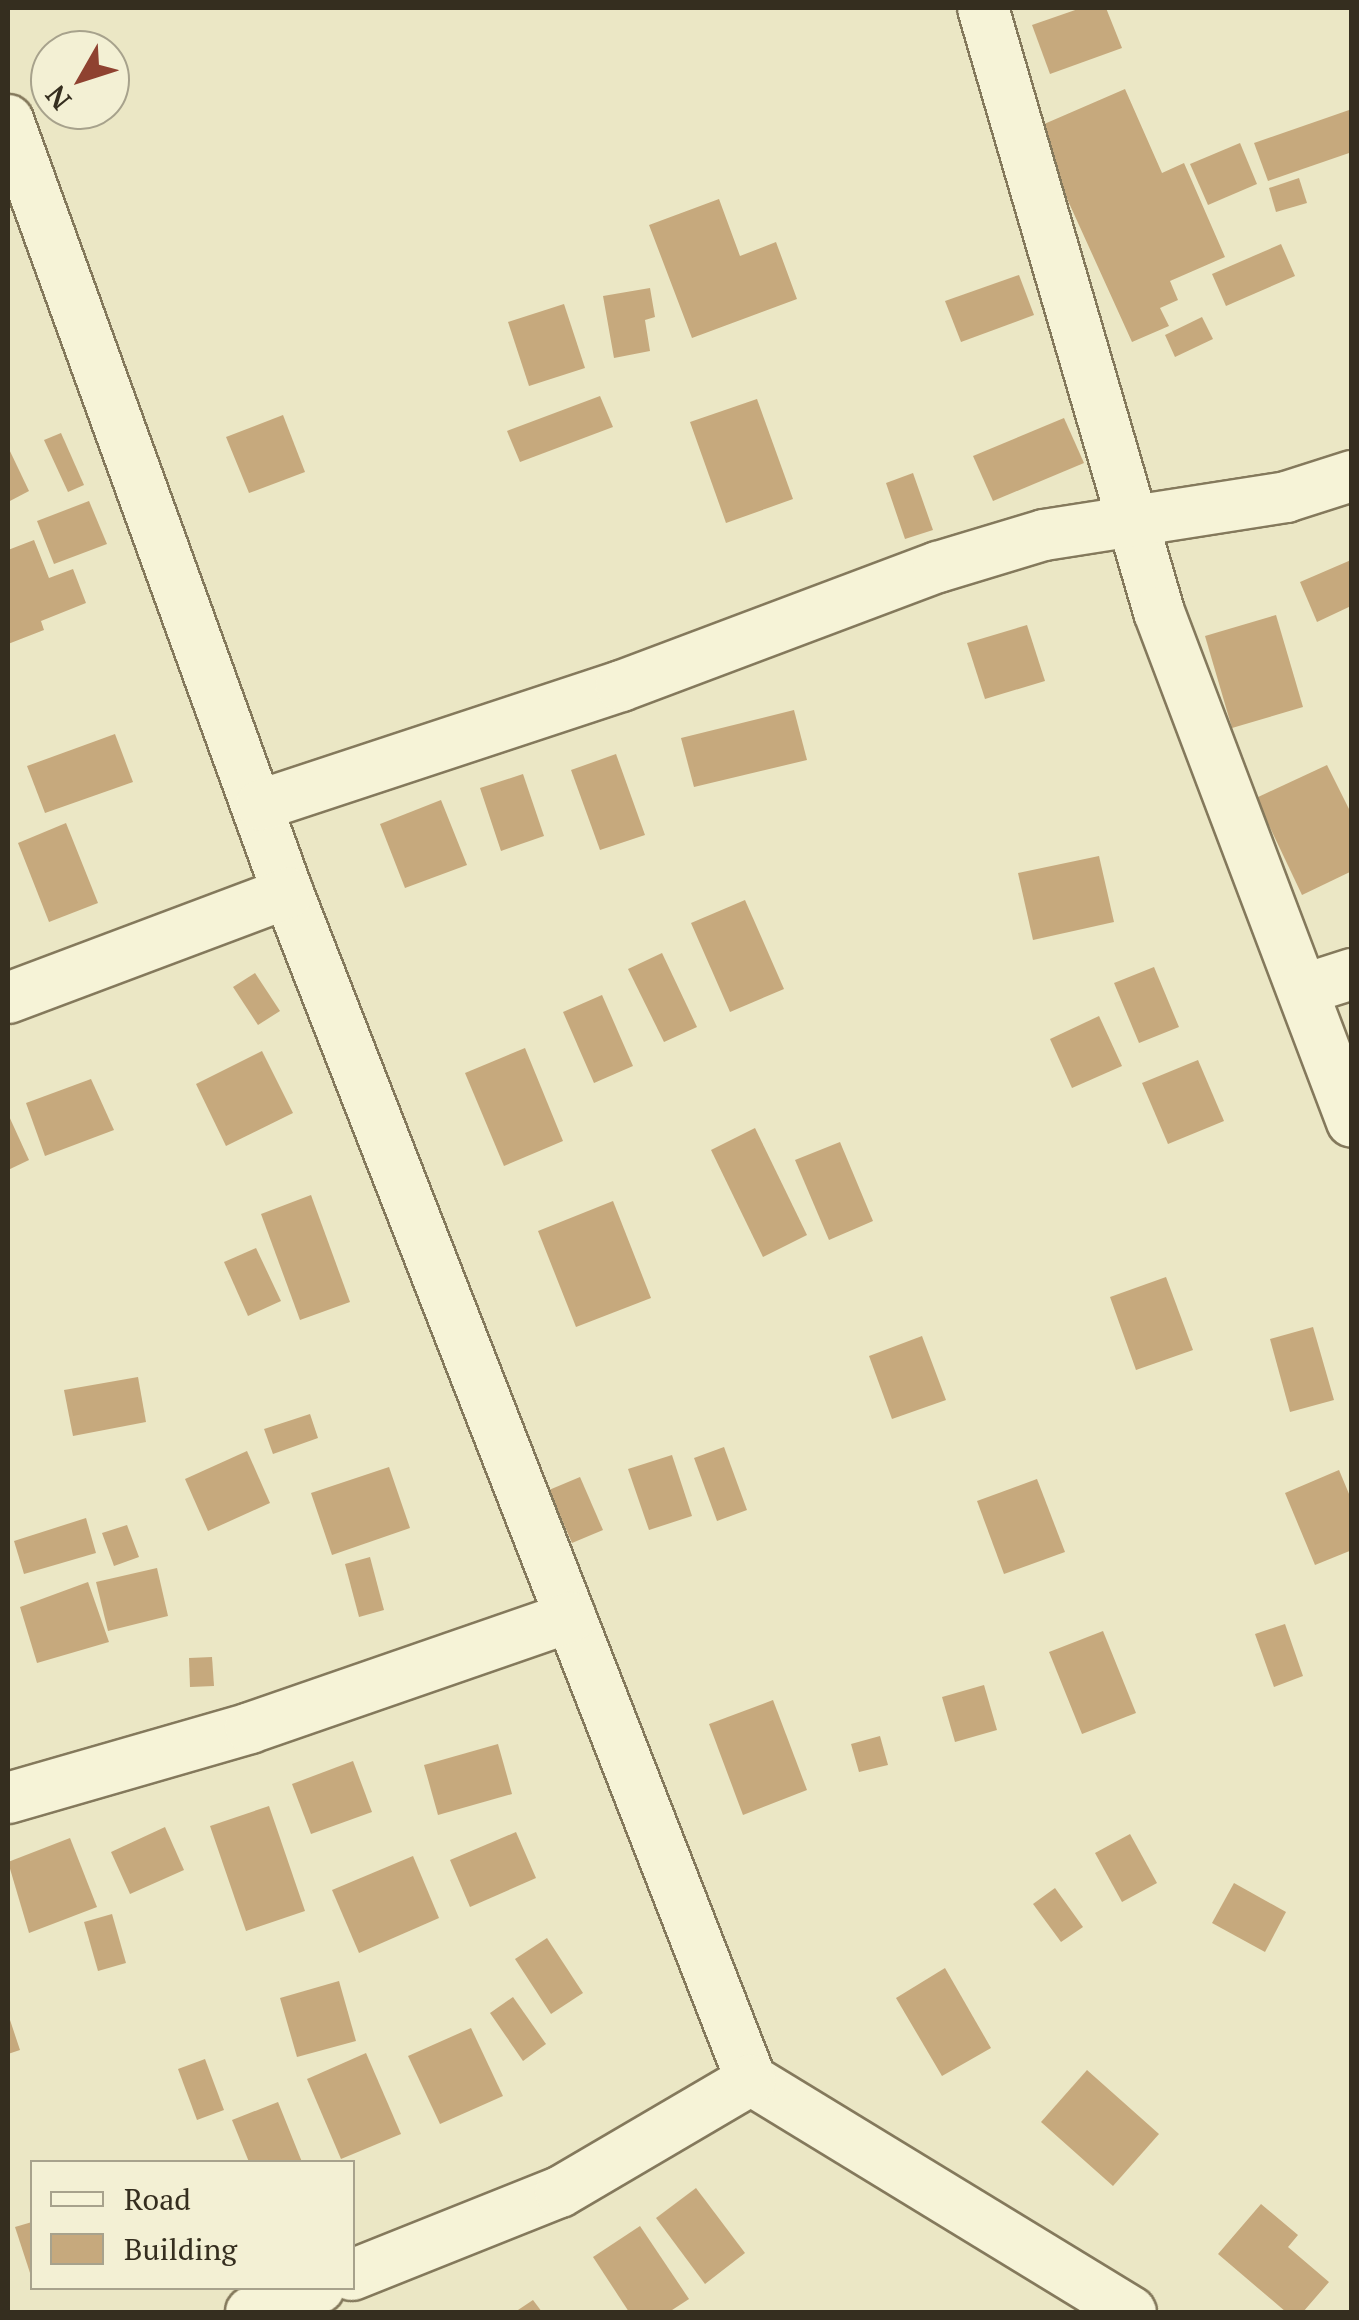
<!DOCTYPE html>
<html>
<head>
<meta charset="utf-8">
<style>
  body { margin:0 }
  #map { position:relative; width:1359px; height:2320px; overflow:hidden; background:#ebe7c5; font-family:"PT Serif",serif }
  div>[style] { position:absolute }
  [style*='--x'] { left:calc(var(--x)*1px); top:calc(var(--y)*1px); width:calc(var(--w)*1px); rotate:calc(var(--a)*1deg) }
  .building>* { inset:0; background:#c6a97d }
  .roads { filter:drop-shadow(2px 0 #84795c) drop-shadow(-2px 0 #84795c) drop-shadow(0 2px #84795c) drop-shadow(0 -2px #84795c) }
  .minor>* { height:50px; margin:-25px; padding:0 25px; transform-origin:25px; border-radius:25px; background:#f6f3d7 }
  span { translate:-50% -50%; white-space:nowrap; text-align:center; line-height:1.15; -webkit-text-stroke:9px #f3f0d4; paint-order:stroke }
  .frame { position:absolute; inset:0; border:10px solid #352e1f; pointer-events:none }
  .legend { position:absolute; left:30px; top:2160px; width:325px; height:130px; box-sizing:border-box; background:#f3f0d4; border:2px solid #a7a28c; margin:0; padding:12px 18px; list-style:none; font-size:30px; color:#352e1f }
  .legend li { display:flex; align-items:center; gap:20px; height:50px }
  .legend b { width:50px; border:2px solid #a7a28c }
  .north { position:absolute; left:30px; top:30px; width:100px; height:100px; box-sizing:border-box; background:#f3f0d4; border:2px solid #a7a28c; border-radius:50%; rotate:231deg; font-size:28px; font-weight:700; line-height:40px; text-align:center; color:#352e1f }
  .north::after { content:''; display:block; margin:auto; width:35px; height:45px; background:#8f4230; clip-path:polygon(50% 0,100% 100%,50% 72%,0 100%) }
</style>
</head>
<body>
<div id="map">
  <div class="building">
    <div style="clip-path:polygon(1081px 8px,1106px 8px,1122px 48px,1050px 74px,1032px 25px)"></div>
    <div style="clip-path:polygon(1125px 89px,1162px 173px,1184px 163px,1225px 257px,1170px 281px,1178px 300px,1160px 308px,1169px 326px,1132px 342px,1035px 128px)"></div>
    <div style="clip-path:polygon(1352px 109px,1352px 152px,1268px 181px,1254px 143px)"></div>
    <div style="clip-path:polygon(1240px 143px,1257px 184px,1208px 205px,1190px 164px)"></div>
    <div style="clip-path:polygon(1299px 178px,1307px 203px,1276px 212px,1269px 188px)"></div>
    <div style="clip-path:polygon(719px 199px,740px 256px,776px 242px,797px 299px,692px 338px,649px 225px)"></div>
    <div style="clip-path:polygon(1281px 244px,1295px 276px,1226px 306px,1212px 274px)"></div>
    <div style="clip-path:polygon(1019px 275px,1034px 315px,961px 342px,945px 301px)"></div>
    <div style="clip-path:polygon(650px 288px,655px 317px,645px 320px,650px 351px,614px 358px,603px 296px)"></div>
    <div style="clip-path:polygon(564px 304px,585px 368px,529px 386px,508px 322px)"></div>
    <div style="clip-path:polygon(1202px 317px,1213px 339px,1175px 357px,1165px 335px)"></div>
    <div style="clip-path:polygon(600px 396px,613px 427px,520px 462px,507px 431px)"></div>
    <div style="clip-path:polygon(757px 399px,793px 499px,726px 523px,690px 422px)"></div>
    <div style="clip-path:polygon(283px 415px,305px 472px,249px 493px,226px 437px)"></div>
    <div style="clip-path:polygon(1064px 418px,1084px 463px,993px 501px,973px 456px)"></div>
    <div style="clip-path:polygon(61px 433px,84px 485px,68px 492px,44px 440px)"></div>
    <div style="clip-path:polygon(8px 447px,29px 491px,8px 502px)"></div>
    <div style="clip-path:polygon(913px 473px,933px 530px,905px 539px,886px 483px)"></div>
    <div style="clip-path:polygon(89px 501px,107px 544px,54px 564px,37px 521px)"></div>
    <div style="clip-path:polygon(34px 540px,49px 578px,73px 569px,86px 603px,41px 621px,44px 630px,8px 644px,8px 550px)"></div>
    <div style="clip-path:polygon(1351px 560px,1351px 606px,1317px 622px,1300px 582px)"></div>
    <div style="clip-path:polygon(1276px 615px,1303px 707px,1232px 728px,1205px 636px)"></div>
    <div style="clip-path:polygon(1027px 625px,1045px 681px,985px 699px,967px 643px)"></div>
    <div style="clip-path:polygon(794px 710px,807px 760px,694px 787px,681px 738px)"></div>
    <div style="clip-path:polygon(115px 734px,133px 782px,45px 813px,27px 766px)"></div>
    <div style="clip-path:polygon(616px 754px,645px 835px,600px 850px,571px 770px)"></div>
    <div style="clip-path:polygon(1327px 765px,1352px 815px,1352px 871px,1302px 895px,1256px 798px)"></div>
    <div style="clip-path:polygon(523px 774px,544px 836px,501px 851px,480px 788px)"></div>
    <div style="clip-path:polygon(441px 800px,467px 865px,405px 888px,380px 824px)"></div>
    <div style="clip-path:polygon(66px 823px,98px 903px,49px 922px,18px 843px)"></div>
    <div style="clip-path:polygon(1099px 856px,1114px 922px,1033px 940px,1018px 873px)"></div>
    <div style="clip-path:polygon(745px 900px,784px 989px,730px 1012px,691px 923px)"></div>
    <div style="clip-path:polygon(662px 953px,697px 1027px,664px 1042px,628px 969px)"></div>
    <div style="clip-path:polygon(1154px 967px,1179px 1027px,1139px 1043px,1114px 983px)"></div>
    <div style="clip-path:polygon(255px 973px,280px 1011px,258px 1025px,233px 987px)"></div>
    <div style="clip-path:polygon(602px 995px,633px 1066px,594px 1083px,563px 1012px)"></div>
    <div style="clip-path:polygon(1099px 1016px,1122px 1066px,1072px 1088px,1050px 1039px)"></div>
    <div style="clip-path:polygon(525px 1048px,563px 1141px,504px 1166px,465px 1073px)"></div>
    <div style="clip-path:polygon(262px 1051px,293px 1113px,226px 1146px,196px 1084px)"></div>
    <div style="clip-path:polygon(1198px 1060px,1224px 1121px,1168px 1144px,1142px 1083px)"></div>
    <div style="clip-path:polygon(91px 1079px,114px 1130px,45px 1156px,26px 1103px)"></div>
    <div style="clip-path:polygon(8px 1114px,29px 1160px,8px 1170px)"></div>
    <div style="clip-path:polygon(755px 1128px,807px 1235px,763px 1257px,711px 1150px)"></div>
    <div style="clip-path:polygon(840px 1142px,873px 1221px,829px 1240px,795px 1160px)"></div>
    <div style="clip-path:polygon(311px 1195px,350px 1302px,300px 1320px,261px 1214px)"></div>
    <div style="clip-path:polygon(613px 1201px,651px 1298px,576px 1327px,538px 1231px)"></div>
    <div style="clip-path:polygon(256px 1248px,281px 1301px,248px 1316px,224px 1262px)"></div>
    <div style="clip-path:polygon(1166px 1277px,1193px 1350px,1136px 1370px,1110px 1297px)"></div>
    <div style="clip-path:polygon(1313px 1327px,1334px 1400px,1290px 1412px,1270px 1339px)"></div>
    <div style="clip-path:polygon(922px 1336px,946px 1400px,892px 1419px,869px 1356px)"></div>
    <div style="clip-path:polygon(138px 1377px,146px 1422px,73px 1436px,64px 1390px)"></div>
    <div style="clip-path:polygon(310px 1414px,318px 1438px,273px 1454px,264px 1429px)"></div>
    <div style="clip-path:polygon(724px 1447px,747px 1510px,717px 1521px,694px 1458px)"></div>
    <div style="clip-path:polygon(247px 1451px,270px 1503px,208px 1531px,185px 1479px)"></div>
    <div style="clip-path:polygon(672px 1455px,692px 1516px,649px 1530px,628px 1469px)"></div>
    <div style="clip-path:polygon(389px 1467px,410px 1528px,332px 1555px,311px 1493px)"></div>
    <div style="clip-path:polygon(1339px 1470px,1352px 1501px,1352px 1550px,1315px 1565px,1285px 1493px)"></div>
    <div style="clip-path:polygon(580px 1477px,603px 1530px,572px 1543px,549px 1490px)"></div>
    <div style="clip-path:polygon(1037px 1479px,1065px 1552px,1004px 1574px,977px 1501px)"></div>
    <div style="clip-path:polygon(86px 1518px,96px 1553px,24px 1574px,14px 1541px)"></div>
    <div style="clip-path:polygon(127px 1525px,139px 1557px,114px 1566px,102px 1533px)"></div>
    <div style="clip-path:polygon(370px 1557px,384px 1610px,359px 1617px,345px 1564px)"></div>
    <div style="clip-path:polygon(157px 1568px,168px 1616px,108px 1631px,96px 1582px)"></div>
    <div style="clip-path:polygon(88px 1582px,109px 1642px,37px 1663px,20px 1607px)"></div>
    <div style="clip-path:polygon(1285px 1624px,1303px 1676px,1274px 1687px,1255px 1634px)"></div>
    <div style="clip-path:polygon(1103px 1631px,1136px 1713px,1082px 1734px,1049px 1652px)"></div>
    <div style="clip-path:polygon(212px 1657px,214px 1686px,190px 1687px,189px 1658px)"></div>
    <div style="clip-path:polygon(984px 1685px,997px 1730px,955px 1742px,942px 1697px)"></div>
    <div style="clip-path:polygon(773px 1700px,807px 1790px,743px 1815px,709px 1724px)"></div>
    <div style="clip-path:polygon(880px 1736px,888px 1765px,859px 1772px,851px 1744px)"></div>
    <div style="clip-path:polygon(498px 1744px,512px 1794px,438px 1815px,424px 1765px)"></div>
    <div style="clip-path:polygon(353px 1761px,372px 1812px,311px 1834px,292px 1784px)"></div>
    <div style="clip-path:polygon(269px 1806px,305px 1911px,246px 1931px,210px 1826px)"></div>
    <div style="clip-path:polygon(165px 1827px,184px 1870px,130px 1894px,111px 1852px)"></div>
    <div style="clip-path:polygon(516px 1832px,536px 1878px,470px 1907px,450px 1860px)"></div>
    <div style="clip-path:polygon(1130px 1834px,1157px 1883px,1122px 1902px,1095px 1853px)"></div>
    <div style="clip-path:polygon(70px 1838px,97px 1907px,29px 1933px,8px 1862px)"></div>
    <div style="clip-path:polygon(413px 1856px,439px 1918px,359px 1953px,332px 1890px)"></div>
    <div style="clip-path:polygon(1234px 1883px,1286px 1912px,1265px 1952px,1212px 1923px)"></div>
    <div style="clip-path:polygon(1055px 1888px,1083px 1927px,1061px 1942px,1033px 1904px)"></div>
    <div style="clip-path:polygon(112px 1914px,126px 1963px,98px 1971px,84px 1922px)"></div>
    <div style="clip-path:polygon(547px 1938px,583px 1993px,551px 2014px,515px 1959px)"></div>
    <div style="clip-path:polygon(945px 1968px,991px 2048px,942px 2076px,896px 1998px)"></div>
    <div style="clip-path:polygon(339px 1981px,356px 2041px,297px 2057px,280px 1998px)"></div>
    <div style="clip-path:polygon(513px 1997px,546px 2044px,523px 2061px,490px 2013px)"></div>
    <div style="clip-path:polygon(8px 2014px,20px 2050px,8px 2054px)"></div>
    <div style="clip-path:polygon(471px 2028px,503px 2096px,440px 2124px,408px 2056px)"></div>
    <div style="clip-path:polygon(366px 2053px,401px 2134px,341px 2159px,307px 2079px)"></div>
    <div style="clip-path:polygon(205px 2059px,224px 2110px,197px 2120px,178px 2069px)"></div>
    <div style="clip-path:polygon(1087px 2070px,1159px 2134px,1113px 2186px,1041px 2122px)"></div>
    <div style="clip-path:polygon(278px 2102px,302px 2162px,249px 2162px,232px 2120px)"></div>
    <div style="clip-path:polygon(696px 2188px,745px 2253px,705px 2284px,656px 2218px)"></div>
    <div style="clip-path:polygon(1261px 2204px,1298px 2235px,1288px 2247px,1329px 2282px,1303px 2312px,1286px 2312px,1218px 2254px)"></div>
    <div style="clip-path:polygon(32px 2222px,32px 2279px,15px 2227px)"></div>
    <div style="clip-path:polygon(640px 2226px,689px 2299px,669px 2312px,629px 2312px,593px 2257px)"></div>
    <div style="clip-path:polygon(533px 2300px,542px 2312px,515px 2312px)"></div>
  </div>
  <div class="roads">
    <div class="minor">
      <div style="--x:983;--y:8;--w:629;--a:73.75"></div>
      <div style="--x:1159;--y:612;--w:545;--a:69.27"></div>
      <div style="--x:8;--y:120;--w:822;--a:70.09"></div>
      <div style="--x:288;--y:893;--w:1274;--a:68.69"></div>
      <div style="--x:751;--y:2080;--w:445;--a:31.4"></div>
      <div style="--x:261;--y:805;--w:379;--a:-18.3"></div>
      <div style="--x:621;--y:686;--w:339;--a:-20.6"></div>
      <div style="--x:938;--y:567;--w:111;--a:-16.8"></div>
      <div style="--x:1044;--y:535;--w:245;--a:-8.9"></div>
      <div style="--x:1286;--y:497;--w:69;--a:-17.7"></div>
      <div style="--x:1305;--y:989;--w:49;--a:-17.7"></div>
      <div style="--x:8;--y:998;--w:299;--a:-20.6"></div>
      <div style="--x:8;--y:1798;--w:252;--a:-16.1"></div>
      <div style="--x:250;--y:1728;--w:339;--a:-19.1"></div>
      <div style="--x:352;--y:2275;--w:224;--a:-21.8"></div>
      <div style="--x:560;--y:2192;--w:221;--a:-30.4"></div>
      <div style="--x:251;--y:2312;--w:72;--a:-19.4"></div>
    </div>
  </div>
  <div class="frame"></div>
  <ul class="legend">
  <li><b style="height:12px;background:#f6f3d7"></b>Road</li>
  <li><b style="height:28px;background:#c6a97d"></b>Building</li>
  </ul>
  <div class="north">N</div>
</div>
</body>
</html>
